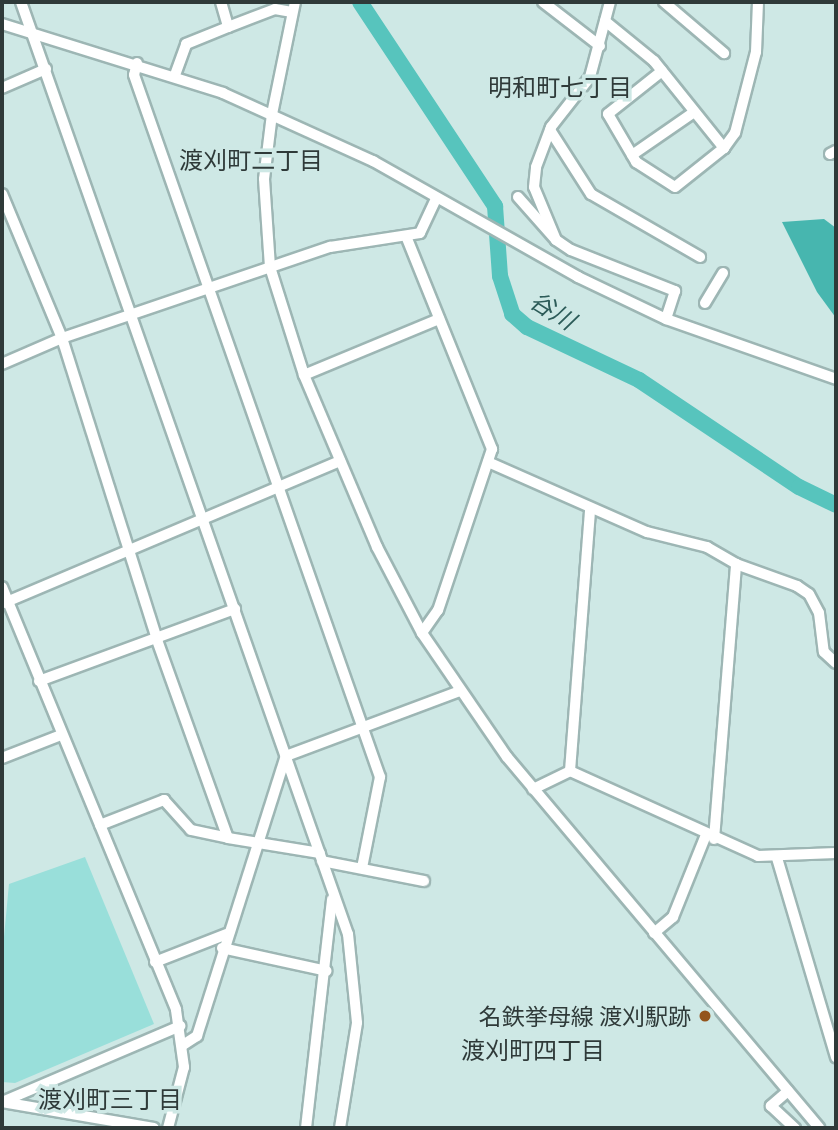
<!DOCTYPE html>
<html>
<head>
<meta charset="utf-8">
<style>
  body { margin:0 }
  #map { position:relative; width:838px; height:1130px; overflow:hidden; background:#cee8e5; font-family:"Exo 2","Noto Sans JP",sans-serif }
  div>[style] { position:absolute }
  [style*='--x'] { left:calc(var(--x)*1px); top:calc(var(--y)*1px); width:calc(var(--w)*1px); rotate:calc(var(--a)*1deg) }
  .green>* { inset:0; background:#99dfda }
  .forest>* { inset:0; background:#47b6af }
  .river>* { height:16px; margin:-8px; padding:0 8px; transform-origin:8px; border-radius:8px; background:#57c4bd }
  .roads { filter:drop-shadow(2px 0 #9db6b4) drop-shadow(-2px 0 #9db6b4) drop-shadow(0 2px #9db6b4) drop-shadow(0 -2px #9db6b4) }
  .minor>* { height:10px; margin:-5px; padding:0 5px; transform-origin:5px; border-radius:5px; background:#fff }
  .dots>* { width:19px; height:19px; translate:-50% -50%; box-sizing:border-box; border:4px solid #cee8e5; border-radius:50% }
  span { translate:-50% -50%; white-space:nowrap; text-align:center; line-height:1.15; -webkit-text-stroke:7px #cee8e5; paint-order:stroke }
  .poi-label { font-size:23px; color:#2f3a39 }
  .right { translate:-100% -50%; text-align:right }
  .neighbourhood-label { font-size:24px; color:#2f3a39 }
  .water-label { font-size:24px; color:#2d5c59; font-style:italic }
  .frame { position:absolute; inset:0; border:4px solid #2f3a39; pointer-events:none }
</style>
</head>
<body>
<div id="map">
  <div class="green">
    <div style="clip-path:polygon(85px 857px,154px 1024px,15px 1083px,2px 1082px,2px 958px,9px 884px)"></div>
  </div>
  <div class="forest">
    <div style="clip-path:polygon(824px 219px,836px 228px,836px 318px,817px 292px,782px 222px)"></div>
  </div>
  <div class="river">
    <div style="--x:360;--y:2;--w:245;--a:56.5"></div>
    <div style="--x:495;--y:206;--w:70;--a:85.9"></div>
    <div style="--x:500;--y:276;--w:40;--a:72"></div>
    <div style="--x:512;--y:314;--w:20;--a:41"></div>
    <div style="--x:527;--y:327;--w:124;--a:25.3"></div>
    <div style="--x:639;--y:380;--w:192;--a:33.8"></div>
    <div style="--x:799;--y:487;--w:41;--a:25.9"></div>
  </div>
  <div class="roads">
    <div class="minor">
      <div style="--x:21;--y:2;--w:988;--a:70.67"></div>
      <div style="--x:348;--y:934;--w:89;--a:84.2"></div>
      <div style="--x:357;--y:1023;--w:106;--a:99.2"></div>
      <div style="--x:221;--y:2;--w:26;--a:74"></div>
      <div style="--x:228;--y:27;--w:50;--a:-21"></div>
      <div style="--x:275;--y:9;--w:17;--a:10"></div>
      <div style="--x:295;--y:2;--w:114;--a:101.6"></div>
      <div style="--x:272;--y:114;--w:65;--a:97"></div>
      <div style="--x:264;--y:179;--w:88;--a:86.1"></div>
      <div style="--x:270;--y:267;--w:113;--a:72.5"></div>
      <div style="--x:304;--y:375;--w:187;--a:67"></div>
      <div style="--x:377;--y:547;--w:97;--a:62.4"></div>
      <div style="--x:422;--y:633;--w:150;--a:55.6"></div>
      <div style="--x:507;--y:757;--w:485;--a:49.9"></div>
      <div style="--x:543;--y:2;--w:72;--a:37.7"></div>
      <div style="--x:664;--y:2;--w:79;--a:40.4"></div>
      <div style="--x:605;--y:21;--w:63;--a:39.2"></div>
      <div style="--x:654;--y:61;--w:112;--a:51.2"></div>
      <div style="--x:724;--y:148;--w:19;--a:-54"></div>
      <div style="--x:735;--y:133;--w:84;--a:-75.5"></div>
      <div style="--x:756;--y:52;--w:50;--a:-87.7"></div>
      <div style="--x:2;--y:24;--w:232;--a:17.3"></div>
      <div style="--x:223;--y:93;--w:165;--a:24.4"></div>
      <div style="--x:373;--y:161;--w:236;--a:29.5"></div>
      <div style="--x:578;--y:277;--w:98;--a:25.5"></div>
      <div style="--x:666;--y:319;--w:180;--a:19.4"></div>
      <div style="--x:137;--y:63;--w:12;--a:104"></div>
      <div style="--x:134;--y:75;--w:744;--a:70.69"></div>
      <div style="--x:380;--y:777;--w:93;--a:101.2"></div>
      <div style="--x:662;--y:71;--w:69;--a:141.5"></div>
      <div style="--x:608;--y:114;--w:56;--a:59.7"></div>
      <div style="--x:636;--y:162;--w:46;--a:32.7"></div>
      <div style="--x:675;--y:187;--w:63;--a:-38.5"></div>
      <div style="--x:175;--y:75;--w:33;--a:-70"></div>
      <div style="--x:186;--y:44;--w:45;--a:-22"></div>
      <div style="--x:2;--y:88;--w:48;--a:-23.4"></div>
      <div style="--x:550;--y:130;--w:76;--a:57.4"></div>
      <div style="--x:591;--y:194;--w:126;--a:30"></div>
      <div style="--x:830;--y:154;--w:7;--a:-27"></div>
      <div style="--x:632;--y:155;--w:75;--a:-34.7"></div>
      <div style="--x:2;--y:194;--w:156;--a:67.4"></div>
      <div style="--x:62;--y:338;--w:317;--a:72.5"></div>
      <div style="--x:157;--y:640;--w:210;--a:70.3"></div>
      <div style="--x:228;--y:838;--w:93;--a:9.3"></div>
      <div style="--x:518;--y:197;--w:57;--a:48.5"></div>
      <div style="--x:556;--y:240;--w:18;--a:34"></div>
      <div style="--x:571;--y:250;--w:112;--a:21.5"></div>
      <div style="--x:675;--y:291;--w:29;--a:108"></div>
      <div style="--x:406;--y:236;--w:230;--a:68"></div>
      <div style="--x:492;--y:449;--w:170;--a:108.5"></div>
      <div style="--x:438;--y:610;--w:28;--a:125"></div>
      <div style="--x:556;--y:240;--w:57;--a:-112.5"></div>
      <div style="--x:534;--y:187;--w:20;--a:-84"></div>
      <div style="--x:536;--y:167;--w:43;--a:-69.4"></div>
      <div style="--x:551;--y:127;--w:63;--a:-52"></div>
      <div style="--x:590;--y:77;--w:78;--a:-75.1"></div>
      <div style="--x:705;--y:303;--w:35;--a:-59"></div>
      <div style="--x:2;--y:364;--w:65;--a:-23.4"></div>
      <div style="--x:62;--y:338;--w:283;--a:-18.8"></div>
      <div style="--x:330;--y:247;--w:91;--a:-8.8"></div>
      <div style="--x:420;--y:233;--w:38;--a:-65"></div>
      <div style="--x:304;--y:375;--w:146;--a:-22.5"></div>
      <div style="--x:488;--y:462;--w:174;--a:23.8"></div>
      <div style="--x:647;--y:532;--w:62;--a:14"></div>
      <div style="--x:707;--y:547;--w:34;--a:30"></div>
      <div style="--x:736;--y:564;--w:65;--a:19.8"></div>
      <div style="--x:797;--y:586;--w:14;--a:34"></div>
      <div style="--x:809;--y:594;--w:21;--a:62"></div>
      <div style="--x:819;--y:613;--w:39;--a:83"></div>
      <div style="--x:824;--y:652;--w:16;--a:43"></div>
      <div style="--x:2;--y:587;--w:457;--a:67.6"></div>
      <div style="--x:176;--y:1010;--w:58;--a:82"></div>
      <div style="--x:184;--y:1067;--w:63;--a:104.7"></div>
      <div style="--x:4;--y:603;--w:365;--a:-22.9"></div>
      <div style="--x:39;--y:681;--w:209;--a:-20.2"></div>
      <div style="--x:286;--y:756;--w:186;--a:-20.5"></div>
      <div style="--x:2;--y:758;--w:63;--a:-21.3"></div>
      <div style="--x:570;--y:771;--w:206;--a:24.3"></div>
      <div style="--x:758;--y:856;--w:78;--a:-2.2"></div>
      <div style="--x:570;--y:771;--w:263;--a:-85.6"></div>
      <div style="--x:533;--y:789;--w:41;--a:-25.9"></div>
      <div style="--x:100;--y:825;--w:69;--a:-21.3"></div>
      <div style="--x:164;--y:800;--w:40;--a:48"></div>
      <div style="--x:191;--y:830;--w:38;--a:12"></div>
      <div style="--x:714;--y:839;--w:276;--a:-85.4"></div>
      <div style="--x:777;--y:858;--w:208;--a:73.5"></div>
      <div style="--x:322;--y:861;--w:104;--a:11.1"></div>
      <div style="--x:654;--y:933;--w:25;--a:-40"></div>
      <div style="--x:673;--y:917;--w:88;--a:-68.1"></div>
      <div style="--x:222;--y:948;--w:107;--a:12.4"></div>
      <div style="--x:155;--y:962;--w:77;--a:-21.3"></div>
      <div style="--x:183;--y:1045;--w:17;--a:-33"></div>
      <div style="--x:197;--y:1036;--w:294;--a:-72.4"></div>
      <div style="--x:788;--y:1091;--w:23;--a:139"></div>
      <div style="--x:771;--y:1106;--w:33;--a:43"></div>
      <div style="--x:2;--y:1102;--w:194;--a:-23.1"></div>
      <div style="--x:2;--y:1102;--w:154;--a:9.7"></div>
      <div style="--x:306;--y:1128;--w:230;--a:-83.5"></div>
    </div>
  </div>
  <div class="dots">
    <div style="left:705px;top:1016px;background:#93541b"></div>
  </div>
  <div class="poi-label">
    <span class="right" style="left:691px;top:1016px">名鉄挙母線 渡刈駅跡</span>
  </div>
  <div class="neighbourhood-label">
    <span style="left:560px;top:87px">明和町七丁目</span>
    <span style="left:251px;top:160px">渡刈町二丁目</span>
    <span style="left:533px;top:1050px">渡刈町四丁目</span>
    <span style="left:110px;top:1099px">渡刈町三丁目</span>
  </div>
  <div class="water-label">
    <span style="left:553px;top:310px;rotate:32deg">谷川</span>
  </div>
  <div class="frame"></div>
</div>
</body>
</html>
